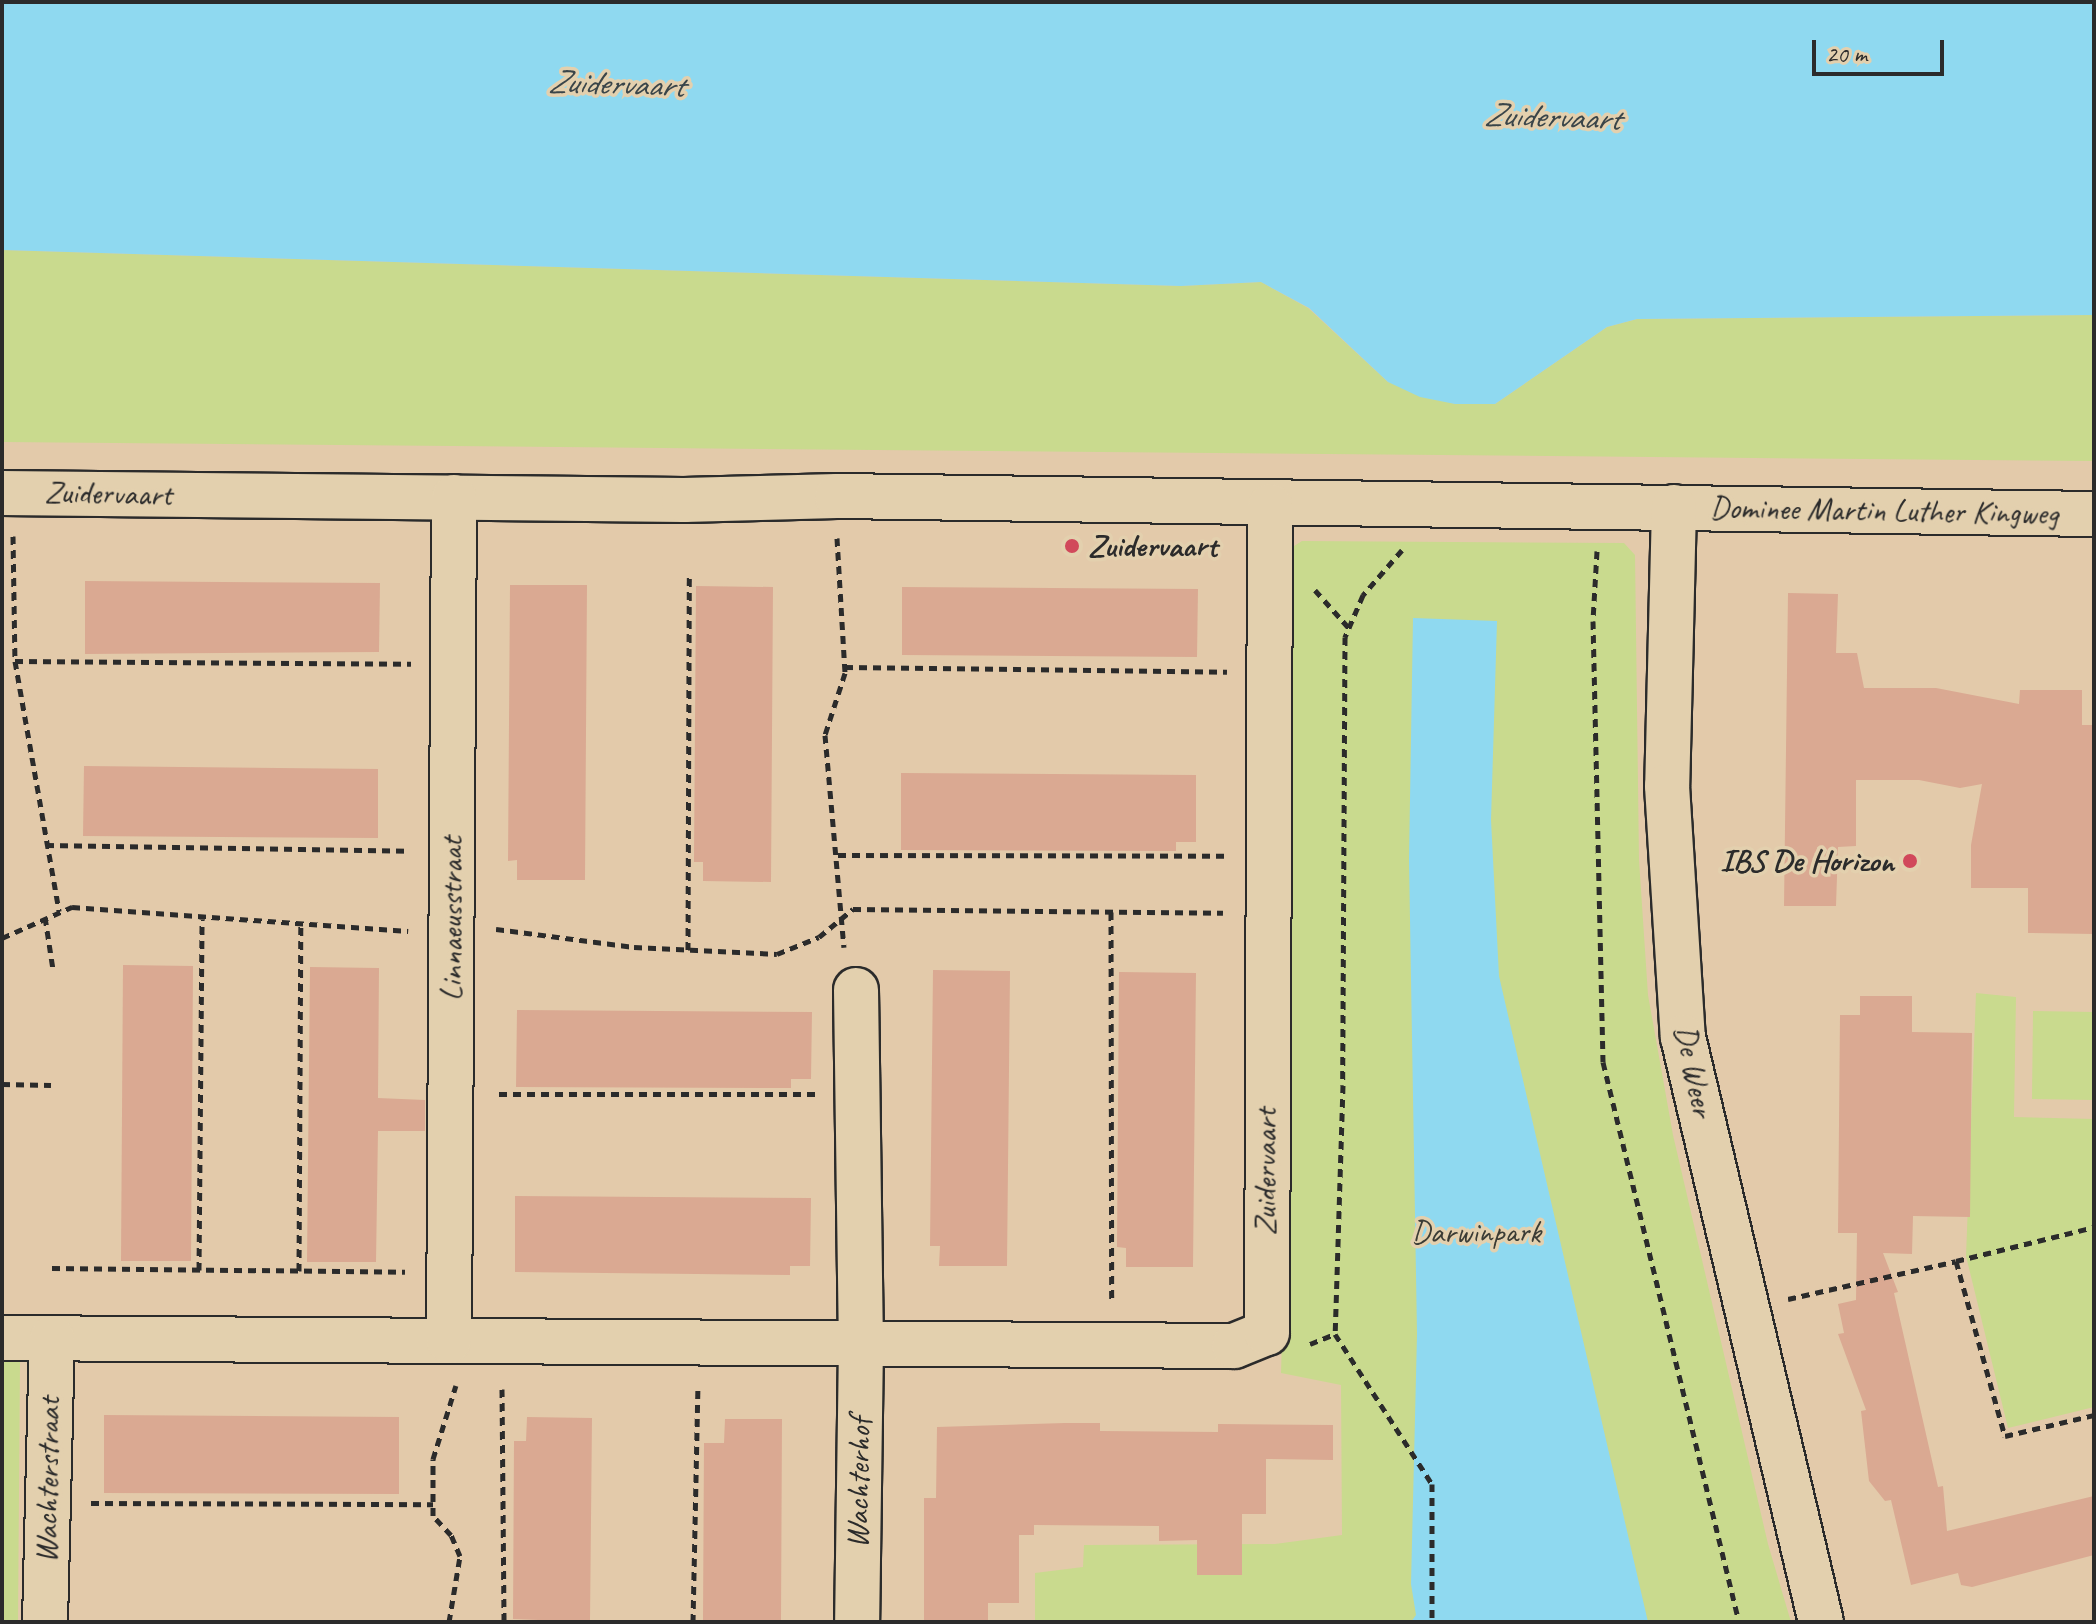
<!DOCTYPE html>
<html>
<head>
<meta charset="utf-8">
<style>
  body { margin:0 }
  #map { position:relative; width:2096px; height:1624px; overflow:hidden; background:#e3caaa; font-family:Caveat,sans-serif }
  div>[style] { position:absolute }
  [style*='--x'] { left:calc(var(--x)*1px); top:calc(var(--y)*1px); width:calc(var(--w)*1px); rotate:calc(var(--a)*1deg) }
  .green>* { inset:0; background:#c9da8e }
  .water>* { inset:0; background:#8fd9f0 }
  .building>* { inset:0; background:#daa992 }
  .path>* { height:5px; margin-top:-2.5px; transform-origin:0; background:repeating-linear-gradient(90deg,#2b2b2b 0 8px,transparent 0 14px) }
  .roads { filter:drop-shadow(2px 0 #2b2b2b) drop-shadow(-2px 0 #2b2b2b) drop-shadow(0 2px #2b2b2b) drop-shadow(0 -2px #2b2b2b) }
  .minor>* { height:44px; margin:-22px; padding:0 22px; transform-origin:22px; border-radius:22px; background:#e3d0ae }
  .dots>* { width:22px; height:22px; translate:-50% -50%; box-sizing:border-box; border:4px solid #e3d0ae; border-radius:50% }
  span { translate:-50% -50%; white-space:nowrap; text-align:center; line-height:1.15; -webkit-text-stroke:7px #e3d0ae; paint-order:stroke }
  .street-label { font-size:32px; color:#2b2b2b }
  .poi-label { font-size:32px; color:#2b2b2b; font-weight:700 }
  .left { translate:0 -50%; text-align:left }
  .right { translate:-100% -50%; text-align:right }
  .park-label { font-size:32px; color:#3b3c35 }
  .water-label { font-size:34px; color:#3a4549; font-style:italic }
  .frame { position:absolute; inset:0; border:4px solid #2b2b2b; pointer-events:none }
  .scale { position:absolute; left:1812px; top:40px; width:132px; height:36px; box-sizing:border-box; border:4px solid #2b2b2b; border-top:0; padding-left:10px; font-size:24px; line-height:28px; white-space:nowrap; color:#2b2b2b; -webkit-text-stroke:6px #e3d0ae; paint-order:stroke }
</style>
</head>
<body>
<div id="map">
  <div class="green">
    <div style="clip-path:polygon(2px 250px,1181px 286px,1261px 282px,1308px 308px,1388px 382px,1455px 404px,1495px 404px,1607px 327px,1637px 319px,2094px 315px,2094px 461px,2px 442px)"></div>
    <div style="clip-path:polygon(1302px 541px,1624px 543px,1635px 555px,1639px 860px,1648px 995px,1673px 1135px,1768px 1544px,1791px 1622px,1035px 1622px,1035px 1573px,1083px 1567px,1084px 1545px,1275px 1544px,1342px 1535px,1341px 1385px,1281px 1373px,1292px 990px,1291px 548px)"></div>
    <div style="clip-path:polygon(1976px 993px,2016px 997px,2014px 1117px,2094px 1119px,2094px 1407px,2008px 1428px,1966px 1256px)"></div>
    <div style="clip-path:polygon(2033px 1011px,2094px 1012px,2094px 1100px,2032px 1099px)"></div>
    <div style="clip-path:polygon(2px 1361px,20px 1361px,18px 1622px,2px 1622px)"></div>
  </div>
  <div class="water">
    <div style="clip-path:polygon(2px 2px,2094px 2px,2094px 315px,1637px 319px,1607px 327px,1495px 404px,1455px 404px,1420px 397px,1388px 382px,1309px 308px,1261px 282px,1181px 286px,2px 250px)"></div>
    <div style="clip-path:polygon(1413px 618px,1497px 621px,1491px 820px,1499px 976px,1648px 1622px,1411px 1622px,1416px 1615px,1411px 1584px,1417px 1334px,1409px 860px)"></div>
  </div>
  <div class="building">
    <div style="clip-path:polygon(85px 581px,380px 583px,379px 652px,85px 654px)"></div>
    <div style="clip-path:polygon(510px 585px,587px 585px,585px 880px,517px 880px,517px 860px,508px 861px)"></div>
    <div style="clip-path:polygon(696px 586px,773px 587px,771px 882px,703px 881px,703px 862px,694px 862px)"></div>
    <div style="clip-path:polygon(902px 587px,1198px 589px,1197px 657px,902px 655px)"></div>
    <div style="clip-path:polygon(1788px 593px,1838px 594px,1836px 653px,1857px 653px,1864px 688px,1936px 688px,2019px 704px,2020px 690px,2082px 690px,2082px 725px,2094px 725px,2094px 934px,2028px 933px,2028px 888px,1971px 888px,1971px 845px,1982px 784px,1960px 788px,1919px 780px,1856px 780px,1856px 846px,1838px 847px,1836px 906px,1784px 906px)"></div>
    <div style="clip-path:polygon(84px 766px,378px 769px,378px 838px,83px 836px)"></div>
    <div style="clip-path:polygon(901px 773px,1196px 775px,1196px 842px,1176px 842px,1176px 851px,901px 850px)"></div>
    <div style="clip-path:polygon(123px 965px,193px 966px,191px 1261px,121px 1261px)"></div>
    <div style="clip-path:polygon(310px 967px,379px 968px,378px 1098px,425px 1100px,425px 1131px,378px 1131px,376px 1262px,307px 1262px)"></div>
    <div style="clip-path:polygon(933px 970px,1010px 971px,1007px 1266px,939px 1266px,940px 1246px,930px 1246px)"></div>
    <div style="clip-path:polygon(1119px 972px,1196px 973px,1193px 1267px,1126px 1267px,1126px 1248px,1117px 1247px)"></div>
    <div style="clip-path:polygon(1860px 996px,1912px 996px,1912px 1032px,1972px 1033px,1970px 1217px,1913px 1216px,1912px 1254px,1883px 1253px,1898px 1292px,1894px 1293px,1938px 1487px,1943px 1486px,1947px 1531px,2094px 1496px,2094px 1555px,1972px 1587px,1961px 1585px,1958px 1573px,1911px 1585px,1891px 1500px,1885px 1501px,1869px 1481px,1861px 1411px,1866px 1410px,1838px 1334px,1844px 1333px,1838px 1304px,1856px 1300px,1857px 1233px,1838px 1233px,1840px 1015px,1860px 1015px)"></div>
    <div style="clip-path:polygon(517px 1010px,812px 1012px,811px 1079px,791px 1079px,791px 1088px,516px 1087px)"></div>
    <div style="clip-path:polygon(515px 1196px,811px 1198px,810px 1266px,790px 1266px,790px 1275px,515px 1272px)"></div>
    <div style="clip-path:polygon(104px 1415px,399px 1417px,399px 1494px,104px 1493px)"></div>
    <div style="clip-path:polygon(527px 1417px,592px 1418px,590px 1622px,513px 1619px,514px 1441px,526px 1441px)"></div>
    <div style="clip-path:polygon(725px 1419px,782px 1419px,781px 1622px,703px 1620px,704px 1443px,724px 1443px)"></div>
    <div style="clip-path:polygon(1065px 1423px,1100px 1423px,1100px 1431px,1218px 1432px,1218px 1424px,1333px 1425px,1333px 1460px,1266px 1459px,1266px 1514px,1242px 1514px,1242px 1575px,1197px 1575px,1197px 1540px,1159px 1541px,1159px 1526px,1034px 1525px,1034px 1535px,1019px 1535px,1019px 1603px,988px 1603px,988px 1622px,924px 1622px,924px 1498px,936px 1498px,937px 1427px)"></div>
  </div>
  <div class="path">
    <div style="--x:13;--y:536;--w:125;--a:89.1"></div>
    <div style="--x:15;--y:661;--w:254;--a:80"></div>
    <div style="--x:837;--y:538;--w:135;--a:86.6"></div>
    <div style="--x:845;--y:673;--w:65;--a:107.9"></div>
    <div style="--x:825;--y:735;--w:213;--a:84.9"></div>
    <div style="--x:1402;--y:550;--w:60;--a:130.9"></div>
    <div style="--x:1363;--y:595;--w:46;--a:113.2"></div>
    <div style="--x:1345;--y:637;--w:448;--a:90.3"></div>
    <div style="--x:1343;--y:1085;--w:249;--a:91.8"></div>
    <div style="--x:1335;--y:1334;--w:179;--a:57.1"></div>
    <div style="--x:1432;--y:1484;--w:138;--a:90"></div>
    <div style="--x:1597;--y:551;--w:70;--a:93.3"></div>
    <div style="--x:1593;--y:621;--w:441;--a:88.7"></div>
    <div style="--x:1603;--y:1062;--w:576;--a:76.35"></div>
    <div style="--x:1315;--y:590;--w:51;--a:48.2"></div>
    <div style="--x:15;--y:661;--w:396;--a:0.4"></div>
    <div style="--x:845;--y:667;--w:382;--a:0.7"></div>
    <div style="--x:46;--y:845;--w:363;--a:0.9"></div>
    <div style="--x:838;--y:855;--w:386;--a:0.1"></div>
    <div style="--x:1111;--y:912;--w:391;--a:89.9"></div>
    <div style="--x:45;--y:917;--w:53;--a:81.3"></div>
    <div style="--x:496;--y:929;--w:139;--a:7.4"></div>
    <div style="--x:634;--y:947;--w:143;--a:2.8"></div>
    <div style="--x:777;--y:954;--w:45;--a:-22"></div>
    <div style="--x:819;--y:937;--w:44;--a:-39.5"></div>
    <div style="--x:853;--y:909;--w:370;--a:0.6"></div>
    <div style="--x:2;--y:938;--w:77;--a:-23.9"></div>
    <div style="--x:72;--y:907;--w:337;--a:4.1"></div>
    <div style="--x:688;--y:950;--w:377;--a:-89.8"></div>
    <div style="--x:2;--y:1084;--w:49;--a:1.2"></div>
    <div style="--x:499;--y:1094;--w:316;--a:0"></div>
    <div style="--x:1956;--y:1261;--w:142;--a:-13.8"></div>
    <div style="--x:52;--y:1268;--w:353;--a:0.6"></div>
    <div style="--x:199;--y:1270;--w:351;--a:-89.5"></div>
    <div style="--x:299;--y:1271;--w:348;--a:-89.7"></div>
    <div style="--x:1788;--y:1299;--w:172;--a:-12.7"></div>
    <div style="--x:1956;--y:1261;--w:182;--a:74.4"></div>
    <div style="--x:2005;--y:1436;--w:91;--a:-13.3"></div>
    <div style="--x:1310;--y:1344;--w:27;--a:-22"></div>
    <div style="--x:502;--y:1389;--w:233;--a:89.5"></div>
    <div style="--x:91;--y:1503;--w:342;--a:0.2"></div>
    <div style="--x:449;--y:1622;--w:67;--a:-80.5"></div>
    <div style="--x:460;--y:1556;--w:23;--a:-113"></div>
    <div style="--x:451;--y:1535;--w:26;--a:-133"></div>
    <div style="--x:433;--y:1516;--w:57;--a:-90"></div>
    <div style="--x:433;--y:1459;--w:77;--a:-72.7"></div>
    <div style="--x:693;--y:1622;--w:234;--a:-88.8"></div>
  </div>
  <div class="roads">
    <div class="minor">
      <div style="--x:2;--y:493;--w:682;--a:0.59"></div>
      <div style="--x:684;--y:500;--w:153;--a:-1.5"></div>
      <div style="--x:837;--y:496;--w:1257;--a:0.82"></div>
      <div style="--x:1674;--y:507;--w:279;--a:91.4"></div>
      <div style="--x:1667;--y:786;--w:252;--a:86.4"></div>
      <div style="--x:1683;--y:1037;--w:601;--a:76.73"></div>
      <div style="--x:856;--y:990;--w:354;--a:89.2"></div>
      <div style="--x:861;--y:1344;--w:278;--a:90.8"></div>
      <div style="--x:2;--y:1338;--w:1232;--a:0.37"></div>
      <div style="--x:1234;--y:1346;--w:35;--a:-22"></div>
      <div style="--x:1267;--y:1333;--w:827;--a:-89.79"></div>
      <div style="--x:449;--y:1341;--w:844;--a:-89.66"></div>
      <div style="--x:45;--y:1622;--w:284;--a:-88.6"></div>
    </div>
  </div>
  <div class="dots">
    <div style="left:1072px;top:546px;background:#d1495b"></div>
    <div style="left:1910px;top:861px;background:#d1495b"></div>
  </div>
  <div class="street-label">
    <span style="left:108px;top:494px;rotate:1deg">Zuidervaart</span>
    <span style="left:1884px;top:511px;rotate:1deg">Dominee Martin Luther Kingweg</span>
    <span style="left:452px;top:919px;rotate:-90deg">Linnaeusstraat</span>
    <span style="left:1694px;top:1071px;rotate:78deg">De Weer</span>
    <span style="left:1266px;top:1172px;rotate:-90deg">Zuidervaart</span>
    <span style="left:48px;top:1480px;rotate:-89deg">Wachterstraat</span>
    <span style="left:859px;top:1483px;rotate:-89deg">Wachterhof</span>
  </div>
  <div class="poi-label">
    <span class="left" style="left:1088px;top:546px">Zuidervaart</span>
    <span class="right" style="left:1894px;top:861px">IBS De Horizon</span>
  </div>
  <div class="park-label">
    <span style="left:1476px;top:1232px">Darwinpark</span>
  </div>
  <div class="water-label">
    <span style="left:616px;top:83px;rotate:2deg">Zuidervaart</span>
    <span style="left:1552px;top:116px;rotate:2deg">Zuidervaart</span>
  </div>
  <div class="frame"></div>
  <div class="scale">20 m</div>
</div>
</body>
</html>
